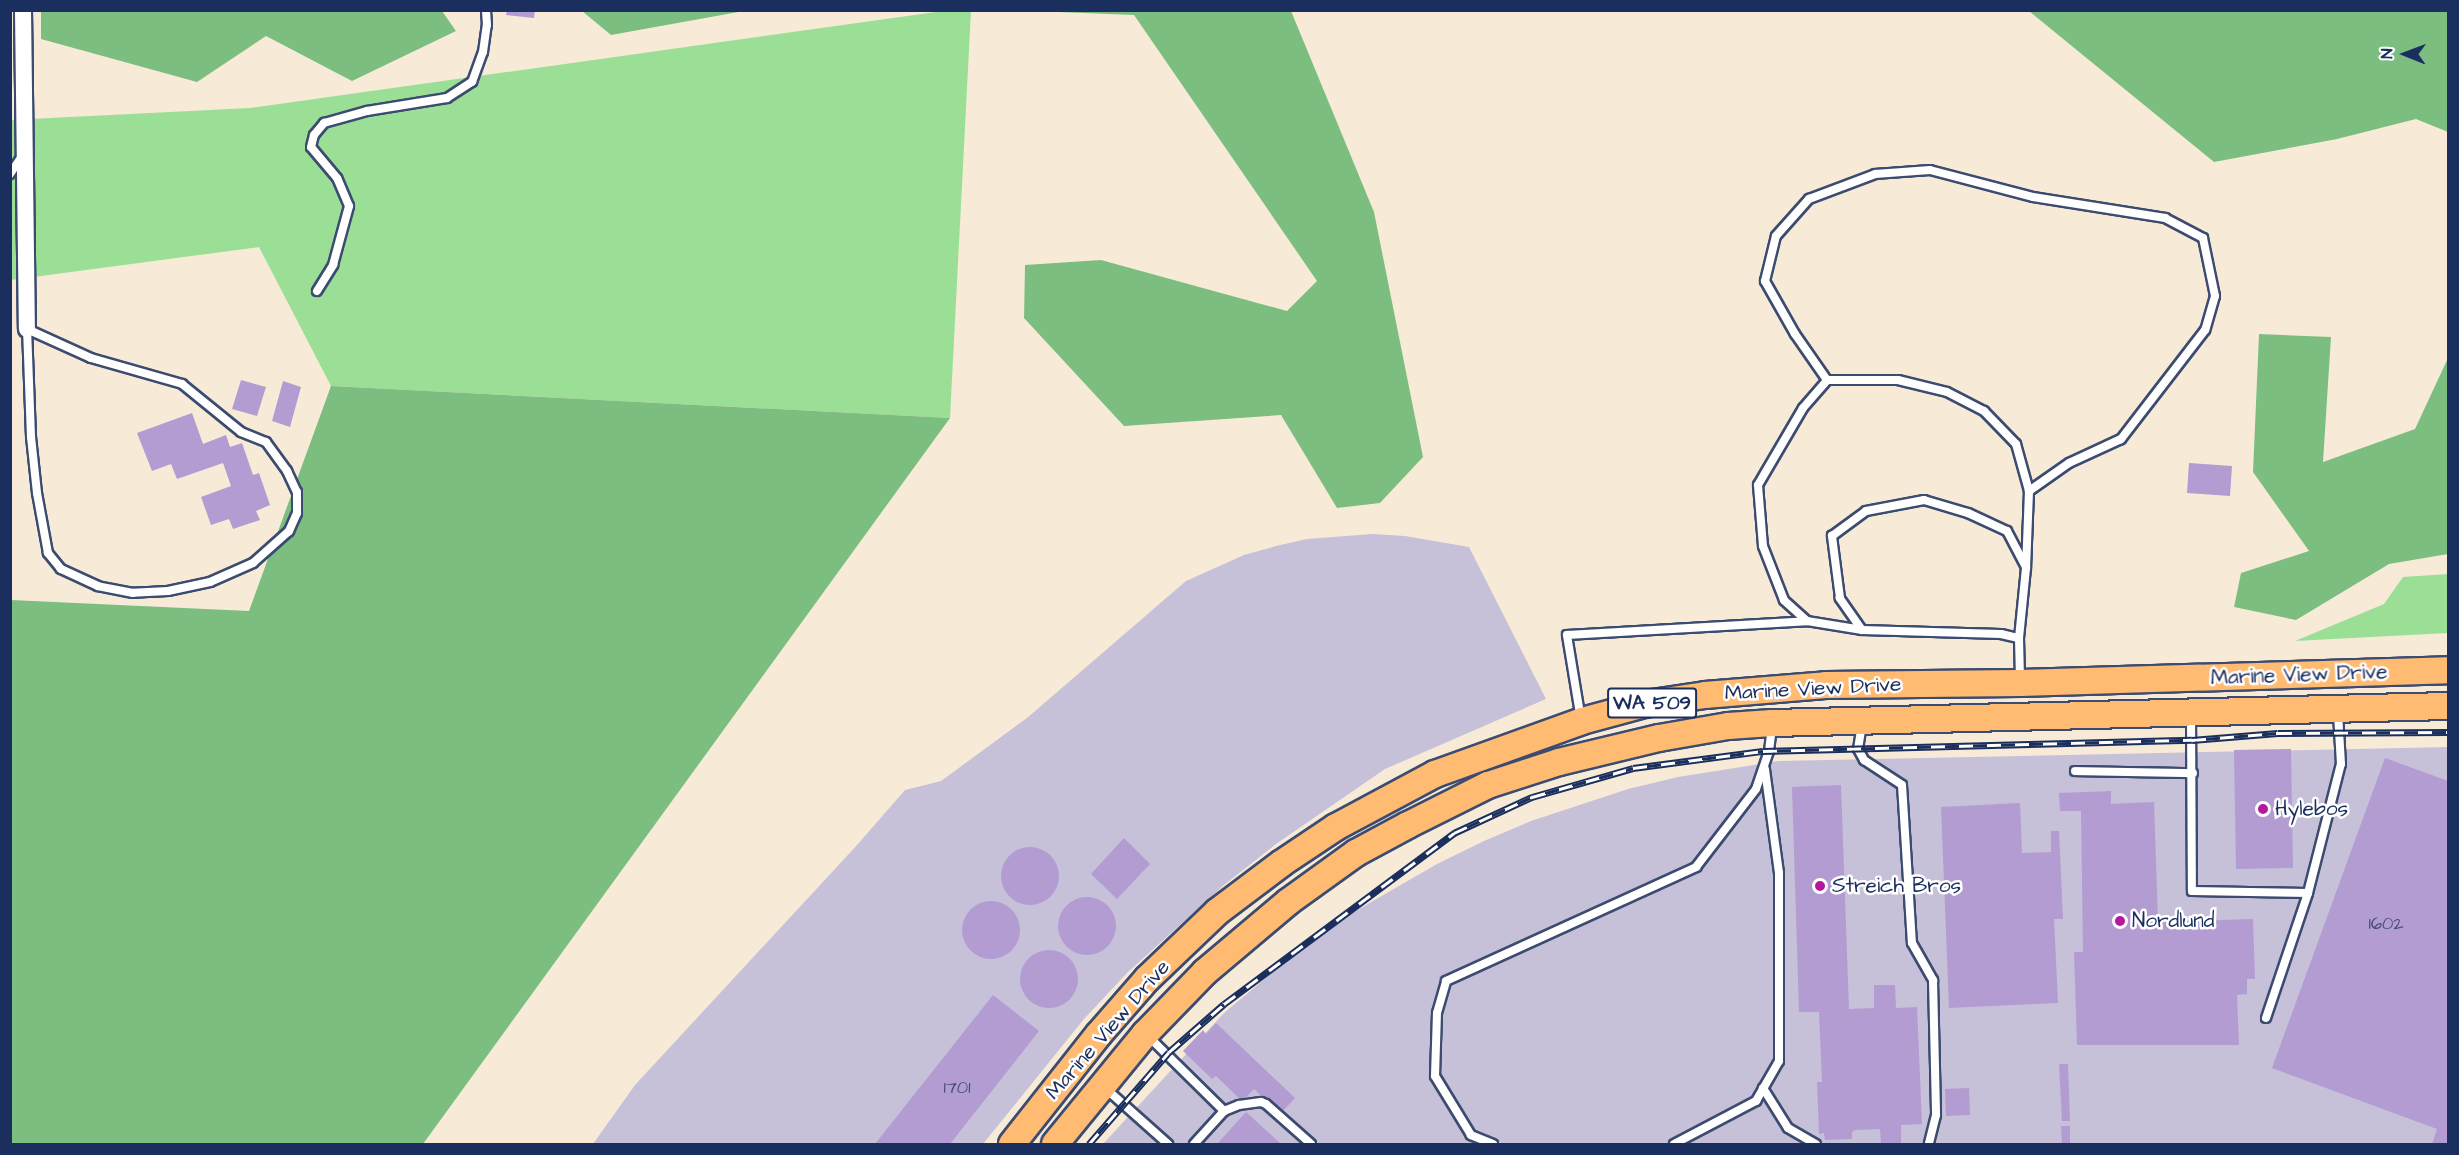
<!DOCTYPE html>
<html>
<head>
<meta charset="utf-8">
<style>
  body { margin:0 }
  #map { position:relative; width:2459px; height:1155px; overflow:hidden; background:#f7ebd8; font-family:"Architects Daughter",sans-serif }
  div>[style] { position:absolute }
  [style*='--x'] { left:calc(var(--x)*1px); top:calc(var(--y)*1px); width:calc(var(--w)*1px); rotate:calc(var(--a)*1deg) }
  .industrial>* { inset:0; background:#c6c0d9 }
  .green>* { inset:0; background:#9bdf97 }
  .forest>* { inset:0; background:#7cbe80 }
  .building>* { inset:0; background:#b29cd2 }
  .round { border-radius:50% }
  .roads { filter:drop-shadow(2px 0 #3c4b70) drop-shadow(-2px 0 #3c4b70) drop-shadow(0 2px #3c4b70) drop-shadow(0 -2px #3c4b70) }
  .service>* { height:8px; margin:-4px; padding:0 4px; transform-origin:4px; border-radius:4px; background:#fff }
  .minor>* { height:16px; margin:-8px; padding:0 8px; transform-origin:8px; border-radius:8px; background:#fff }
  .primary>* { height:26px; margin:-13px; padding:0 13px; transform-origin:13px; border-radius:13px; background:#ffbb71 }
  .rail>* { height:7px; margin-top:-3.5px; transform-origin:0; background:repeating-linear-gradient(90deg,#fff 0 14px,#1b2f5e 0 28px); box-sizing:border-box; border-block:2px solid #1b2f5e }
  .dots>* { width:16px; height:16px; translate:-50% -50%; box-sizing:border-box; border:3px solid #fff; border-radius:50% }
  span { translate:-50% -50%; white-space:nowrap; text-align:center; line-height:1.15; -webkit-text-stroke:5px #fff; paint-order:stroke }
  .number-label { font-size:18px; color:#414a7b }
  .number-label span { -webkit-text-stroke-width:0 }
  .shield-label span { padding:2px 4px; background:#fff; border:2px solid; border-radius:4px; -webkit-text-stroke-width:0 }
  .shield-label { font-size:20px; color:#1b2f5e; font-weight:700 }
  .street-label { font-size:21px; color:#1b2f5e }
  .poi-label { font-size:21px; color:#1b2f5e }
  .left { translate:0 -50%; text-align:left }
  .frame { position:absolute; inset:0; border:12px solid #1b2f5e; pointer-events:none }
  .north { position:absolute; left:2375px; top:24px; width:60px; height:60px; -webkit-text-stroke:4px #fff; paint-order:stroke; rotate:271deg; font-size:16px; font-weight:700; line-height:24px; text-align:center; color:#1b2f5e }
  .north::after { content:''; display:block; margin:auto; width:21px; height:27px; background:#1b2f5e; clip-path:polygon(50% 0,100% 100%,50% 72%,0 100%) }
</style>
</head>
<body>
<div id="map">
  <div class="industrial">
    <div style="clip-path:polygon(1372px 534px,1405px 536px,1469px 547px,1546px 699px,1385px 769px,1276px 844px,1224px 885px,1128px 972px,1084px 1019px,983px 1144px,593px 1144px,635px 1085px,858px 844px,905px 790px,941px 781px,1027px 718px,1186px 581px,1244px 555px,1276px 546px,1307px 539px)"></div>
    <div style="clip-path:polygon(2448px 747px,2448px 1144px,1103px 1144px,1224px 1013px,1304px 946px,1347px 916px,1437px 864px,1484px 841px,1531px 821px,1628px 789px,1678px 777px,1779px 761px)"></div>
  </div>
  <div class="green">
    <div style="clip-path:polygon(943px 11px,971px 11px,950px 418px,331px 386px,259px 247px,11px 280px,10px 120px,250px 108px)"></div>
    <div style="clip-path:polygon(2448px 574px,2448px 633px,2295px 641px,2384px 604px,2403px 577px)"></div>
  </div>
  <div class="forest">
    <div style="clip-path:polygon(41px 11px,442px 11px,456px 31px,352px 81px,266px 36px,197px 82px,41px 39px)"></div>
    <div style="clip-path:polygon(582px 11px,744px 11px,611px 35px)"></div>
    <div style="clip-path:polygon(1032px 11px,1291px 11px,1374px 212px,1423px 457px,1380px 503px,1337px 508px,1281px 415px,1124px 426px,1024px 318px,1025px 265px,1101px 260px,1287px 311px,1317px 281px,1134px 15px)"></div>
    <div style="clip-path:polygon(2029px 11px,2448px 11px,2448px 132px,2416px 119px,2337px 139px,2214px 162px)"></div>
    <div style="clip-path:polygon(2259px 334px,2331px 337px,2323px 462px,2415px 429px,2448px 358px,2448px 554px,2389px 564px,2296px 620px,2234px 607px,2241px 573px,2309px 551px,2253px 472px)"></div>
    <div style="clip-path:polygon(331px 386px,950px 418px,423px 1144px,11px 1144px,11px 600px,249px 611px)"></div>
  </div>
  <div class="building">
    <div style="clip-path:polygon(507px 10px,535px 10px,534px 18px,506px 15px)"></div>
    <div style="clip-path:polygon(241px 380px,266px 387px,257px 416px,232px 409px)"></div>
    <div style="clip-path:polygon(283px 381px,301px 387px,290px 427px,272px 421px)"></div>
    <div style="clip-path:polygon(192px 413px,203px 444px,226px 435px,230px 447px,242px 443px,253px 475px,259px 473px,270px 505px,256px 511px,260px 520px,233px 529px,229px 519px,211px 525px,201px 497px,231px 486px,223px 463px,177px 479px,171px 464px,152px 471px,137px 433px)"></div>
    <div style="clip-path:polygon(2189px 463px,2232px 466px,2230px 496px,2187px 493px)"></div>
    <div style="clip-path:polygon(2291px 749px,2293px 868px,2236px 869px,2234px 750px)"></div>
    <div style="clip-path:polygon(2385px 758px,2448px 781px,2448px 1144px,2432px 1144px,2437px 1129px,2272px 1068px)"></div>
    <div style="clip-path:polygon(1841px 785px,1849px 1009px,1874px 1008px,1874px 985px,1895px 985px,1896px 1008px,1917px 1007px,1922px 1124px,1901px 1125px,1901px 1144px,1881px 1144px,1880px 1129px,1855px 1130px,1852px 1132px,1852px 1139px,1825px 1140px,1824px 1133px,1819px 1134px,1817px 1082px,1822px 1082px,1819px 1012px,1799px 1012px,1792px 787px)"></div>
    <div style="clip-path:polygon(2111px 791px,2111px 804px,2154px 802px,2158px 922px,2253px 919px,2255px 979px,2247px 979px,2247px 994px,2237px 995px,2239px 1045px,2077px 1045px,2074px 952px,2083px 952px,2081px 811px,2060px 811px,2059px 793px)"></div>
    <div style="clip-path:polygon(2020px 803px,2022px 853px,2051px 852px,2051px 831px,2059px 831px,2063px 919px,2054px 919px,2058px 1003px,1949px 1008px,1941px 807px)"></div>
    <div style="clip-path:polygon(1124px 838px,1150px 864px,1117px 899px,1091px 874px)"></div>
    <div class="round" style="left:1001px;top:847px;width:58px;height:58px"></div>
    <div class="round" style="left:1058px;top:897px;width:58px;height:58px"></div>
    <div class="round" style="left:962px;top:901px;width:58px;height:58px"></div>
    <div class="round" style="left:1020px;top:950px;width:58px;height:58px"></div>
    <div style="clip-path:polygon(993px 995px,1039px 1031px,950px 1144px,875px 1144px)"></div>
    <div style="clip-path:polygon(1216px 1023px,1295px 1098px,1280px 1114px,1254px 1089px,1242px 1101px,1216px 1076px,1212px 1079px,1183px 1051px,1203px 1030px,1206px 1034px)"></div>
    <div style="clip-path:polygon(2059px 1064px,2068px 1064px,2070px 1121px,2062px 1121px)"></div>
    <div style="clip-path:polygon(1969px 1088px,1970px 1115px,1946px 1116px,1945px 1089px)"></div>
    <div style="clip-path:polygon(1246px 1112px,1281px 1144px,1217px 1144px)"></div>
    <div style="clip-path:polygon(2061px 1126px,2070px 1126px,2070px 1144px,2062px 1144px)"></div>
  </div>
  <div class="roads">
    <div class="service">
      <div style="--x:10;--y:174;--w:22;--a:-56"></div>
      <div style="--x:317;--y:291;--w:31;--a:-58"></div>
      <div style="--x:333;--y:265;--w:61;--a:-74.8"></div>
      <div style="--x:349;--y:206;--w:30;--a:-113"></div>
      <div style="--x:337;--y:178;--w:40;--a:-130"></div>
      <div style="--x:311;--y:147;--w:12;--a:-76"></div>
      <div style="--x:314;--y:135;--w:16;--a:-50"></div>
      <div style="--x:324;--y:123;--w:45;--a:-15.6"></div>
      <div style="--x:367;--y:111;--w:81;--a:-9.2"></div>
      <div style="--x:447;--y:98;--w:30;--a:-33"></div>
      <div style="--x:472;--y:82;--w:32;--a:-70"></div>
      <div style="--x:483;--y:52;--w:27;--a:-82"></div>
      <div style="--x:487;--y:25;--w:15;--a:-94"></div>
      <div style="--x:27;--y:329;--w:70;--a:24.4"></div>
      <div style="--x:91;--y:358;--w:95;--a:15.9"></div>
      <div style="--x:182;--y:384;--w:76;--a:39.1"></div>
      <div style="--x:241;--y:432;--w:27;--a:22"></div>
      <div style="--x:266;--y:442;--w:36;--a:54"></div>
      <div style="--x:287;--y:471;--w:23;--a:65"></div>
      <div style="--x:297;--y:492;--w:21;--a:90"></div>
      <div style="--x:297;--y:513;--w:20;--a:114"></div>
      <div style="--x:289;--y:531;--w:48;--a:138.4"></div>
      <div style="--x:253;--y:563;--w:47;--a:156.2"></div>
      <div style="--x:210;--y:582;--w:43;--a:167.9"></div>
      <div style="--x:168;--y:591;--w:35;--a:177"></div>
      <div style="--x:133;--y:593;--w:36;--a:-169"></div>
      <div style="--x:98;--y:586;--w:41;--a:-155.3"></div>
      <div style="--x:61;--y:569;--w:21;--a:-129"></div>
      <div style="--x:48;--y:553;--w:61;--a:-100.4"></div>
      <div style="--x:37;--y:493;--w:56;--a:-96.1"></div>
      <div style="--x:31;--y:437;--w:108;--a:-92.1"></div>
      <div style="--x:1827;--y:380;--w:56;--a:-124.8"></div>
      <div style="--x:1795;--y:334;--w:61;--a:-119.5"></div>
      <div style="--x:1765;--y:281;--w:46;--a:-76.3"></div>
      <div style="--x:1776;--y:236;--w:50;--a:-48.3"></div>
      <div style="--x:1809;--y:199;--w:71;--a:-20.7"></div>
      <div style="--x:1875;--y:174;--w:55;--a:-4.2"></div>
      <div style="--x:1930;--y:170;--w:106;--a:14.7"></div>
      <div style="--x:2033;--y:197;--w:134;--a:9"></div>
      <div style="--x:2165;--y:218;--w:43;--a:27.8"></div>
      <div style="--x:2203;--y:238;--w:59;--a:78.3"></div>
      <div style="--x:2215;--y:296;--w:35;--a:106"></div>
      <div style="--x:2205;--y:330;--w:138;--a:127.6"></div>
      <div style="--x:2121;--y:439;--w:57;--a:155.2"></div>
      <div style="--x:2069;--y:463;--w:49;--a:145"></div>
      <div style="--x:1807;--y:621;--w:31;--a:-138"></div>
      <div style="--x:1784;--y:600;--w:58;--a:-111.3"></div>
      <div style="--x:1763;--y:546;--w:61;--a:-94.7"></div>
      <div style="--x:1758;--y:485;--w:89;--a:-59.7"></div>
      <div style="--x:1803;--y:408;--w:37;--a:-49"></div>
      <div style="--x:1827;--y:380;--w:71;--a:0"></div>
      <div style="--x:1898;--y:380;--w:50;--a:13.8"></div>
      <div style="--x:1947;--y:392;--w:42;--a:27.2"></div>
      <div style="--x:1984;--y:411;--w:46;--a:45.9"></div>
      <div style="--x:2016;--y:444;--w:49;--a:74.5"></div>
      <div style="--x:2029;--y:491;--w:77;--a:92.2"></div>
      <div style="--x:2026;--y:568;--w:70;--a:95.7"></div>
      <div style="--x:2019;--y:638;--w:42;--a:88.6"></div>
      <div style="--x:1862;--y:630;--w:39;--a:-125"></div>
      <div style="--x:1840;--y:598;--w:63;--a:-97.4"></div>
      <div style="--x:1832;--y:536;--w:42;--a:-36.3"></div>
      <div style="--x:1866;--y:511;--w:59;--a:-10.7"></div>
      <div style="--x:1924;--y:500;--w:46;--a:16.5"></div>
      <div style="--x:1968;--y:513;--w:43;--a:24.8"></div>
      <div style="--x:2007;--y:531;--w:41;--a:62.2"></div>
      <div style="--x:2191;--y:715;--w:176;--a:89.7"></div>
      <div style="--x:2192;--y:891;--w:116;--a:1"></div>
      <div style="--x:1581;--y:720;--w:86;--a:-99.4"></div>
      <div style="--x:1567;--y:635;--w:240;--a:-3.3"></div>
      <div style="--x:1807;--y:621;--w:56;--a:9.3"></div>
      <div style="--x:1862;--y:630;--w:139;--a:1.6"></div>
      <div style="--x:2001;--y:634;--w:18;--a:13"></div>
      <div style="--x:1862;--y:724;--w:25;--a:99"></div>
      <div style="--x:1858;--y:749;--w:13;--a:61"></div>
      <div style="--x:1864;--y:760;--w:45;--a:33.3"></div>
      <div style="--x:1902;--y:785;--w:158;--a:86.4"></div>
      <div style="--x:1912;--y:943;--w:43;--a:60.4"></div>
      <div style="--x:1933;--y:980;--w:135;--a:88.7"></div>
      <div style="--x:1936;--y:1115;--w:30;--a:104"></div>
      <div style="--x:2075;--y:771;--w:118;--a:1"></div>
      <div style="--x:2266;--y:1018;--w:132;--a:-71.4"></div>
      <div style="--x:2308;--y:893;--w:133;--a:-75.7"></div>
      <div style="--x:2341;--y:764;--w:51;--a:-93.4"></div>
      <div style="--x:1148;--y:1036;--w:107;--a:44.6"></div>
      <div style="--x:1104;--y:1087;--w:86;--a:41.7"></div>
      <div style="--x:1763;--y:1088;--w:47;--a:58"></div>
      <div style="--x:1788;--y:1128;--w:32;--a:30"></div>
      <div style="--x:1194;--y:1144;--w:45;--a:-47.7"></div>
      <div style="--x:1224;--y:1111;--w:16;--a:-22"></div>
      <div style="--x:1239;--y:1105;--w:22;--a:-8"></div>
      <div style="--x:1261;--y:1102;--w:5;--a:22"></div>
      <div style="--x:1266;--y:1104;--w:60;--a:41.6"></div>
      <div style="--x:1493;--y:1144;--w:24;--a:-158"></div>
      <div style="--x:1471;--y:1135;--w:69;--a:-121.4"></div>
      <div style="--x:1435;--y:1076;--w:63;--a:-88.2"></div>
      <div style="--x:1437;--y:1013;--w:33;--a:-74"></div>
      <div style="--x:1446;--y:981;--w:275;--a:-24.5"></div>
      <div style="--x:1696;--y:867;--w:98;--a:-52.4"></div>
      <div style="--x:1756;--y:789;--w:40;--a:-71.1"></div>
      <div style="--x:1769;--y:751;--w:25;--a:-83"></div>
      <div style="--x:1674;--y:1144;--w:93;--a:-27.7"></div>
      <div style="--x:1756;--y:1101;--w:46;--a:-60.1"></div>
      <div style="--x:1779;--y:1061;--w:188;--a:-90"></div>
      <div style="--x:1779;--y:873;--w:105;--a:-97.7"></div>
    </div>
    <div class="minor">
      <div style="--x:23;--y:10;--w:319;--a:89.3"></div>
    </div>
    <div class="primary">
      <div style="--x:1012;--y:1144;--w:140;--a:-51.7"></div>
      <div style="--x:1099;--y:1034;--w:73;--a:-48.9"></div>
      <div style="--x:1147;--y:979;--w:97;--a:-43.7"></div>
      <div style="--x:1217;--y:912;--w:81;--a:-37"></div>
      <div style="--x:1282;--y:863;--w:65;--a:-33.7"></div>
      <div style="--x:1336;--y:827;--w:112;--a:-28.2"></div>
      <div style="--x:1435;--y:774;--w:156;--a:-19.8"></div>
      <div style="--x:1582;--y:721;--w:65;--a:-15.1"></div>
      <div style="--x:1645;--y:704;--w:61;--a:-8.5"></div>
      <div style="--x:1705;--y:695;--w:121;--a:-4.7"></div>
      <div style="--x:1826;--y:685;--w:194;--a:-0.6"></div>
      <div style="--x:2020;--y:683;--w:428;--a:-1.7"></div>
      <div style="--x:1055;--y:1144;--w:142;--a:-50.7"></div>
      <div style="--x:1145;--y:1034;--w:86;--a:-45.9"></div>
      <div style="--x:1205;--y:972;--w:109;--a:-40.1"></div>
      <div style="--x:1288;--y:902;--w:84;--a:-35.8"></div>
      <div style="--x:1356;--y:853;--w:59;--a:-28.3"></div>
      <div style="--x:1408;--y:825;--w:89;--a:-26.6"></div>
      <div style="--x:1488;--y:785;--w:75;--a:-17.9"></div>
      <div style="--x:1559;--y:762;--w:103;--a:-13.5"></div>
      <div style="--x:1659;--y:738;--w:70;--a:-9.9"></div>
      <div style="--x:1728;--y:726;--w:44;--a:-3.9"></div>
      <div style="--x:1772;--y:723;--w:676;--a:-1.44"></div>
    </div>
  </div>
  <div class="rail">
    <div style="--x:1089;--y:1144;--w:122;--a:-49"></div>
    <div style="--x:1169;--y:1052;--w:73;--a:-41.1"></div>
    <div style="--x:1224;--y:1004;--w:287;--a:-36.6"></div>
    <div style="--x:1454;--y:833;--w:86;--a:-24.8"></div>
    <div style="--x:1532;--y:797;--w:105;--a:-16"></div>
    <div style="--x:1633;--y:768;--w:131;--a:-7.5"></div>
    <div style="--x:1763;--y:751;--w:429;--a:-1.5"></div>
    <div style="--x:2192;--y:740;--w:86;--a:-4.7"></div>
    <div style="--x:2278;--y:733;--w:170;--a:-0.3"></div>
  </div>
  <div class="dots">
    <div style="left:2263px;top:809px;background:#b5179e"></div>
    <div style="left:1820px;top:886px;background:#b5179e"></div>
    <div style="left:2120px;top:921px;background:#b5179e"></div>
  </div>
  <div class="number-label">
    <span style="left:2386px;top:924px">1602</span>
    <span style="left:957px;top:1088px">1701</span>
  </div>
  <div class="shield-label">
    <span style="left:1652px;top:703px">WA 509</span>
  </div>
  <div class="street-label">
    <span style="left:2299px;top:675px;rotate:-2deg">Marine View Drive</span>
    <span style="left:1813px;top:689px;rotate:-3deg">Marine View Drive</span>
    <span style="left:1108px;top:1030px;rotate:-49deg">Marine View Drive</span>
  </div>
  <div class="poi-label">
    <span class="left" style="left:2275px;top:809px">Hylebos</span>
    <span class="left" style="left:1832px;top:886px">Streich Bros</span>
    <span class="left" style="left:2132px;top:921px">Nordlund</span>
  </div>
  <div class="frame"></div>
  <div class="north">N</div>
</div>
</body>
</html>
